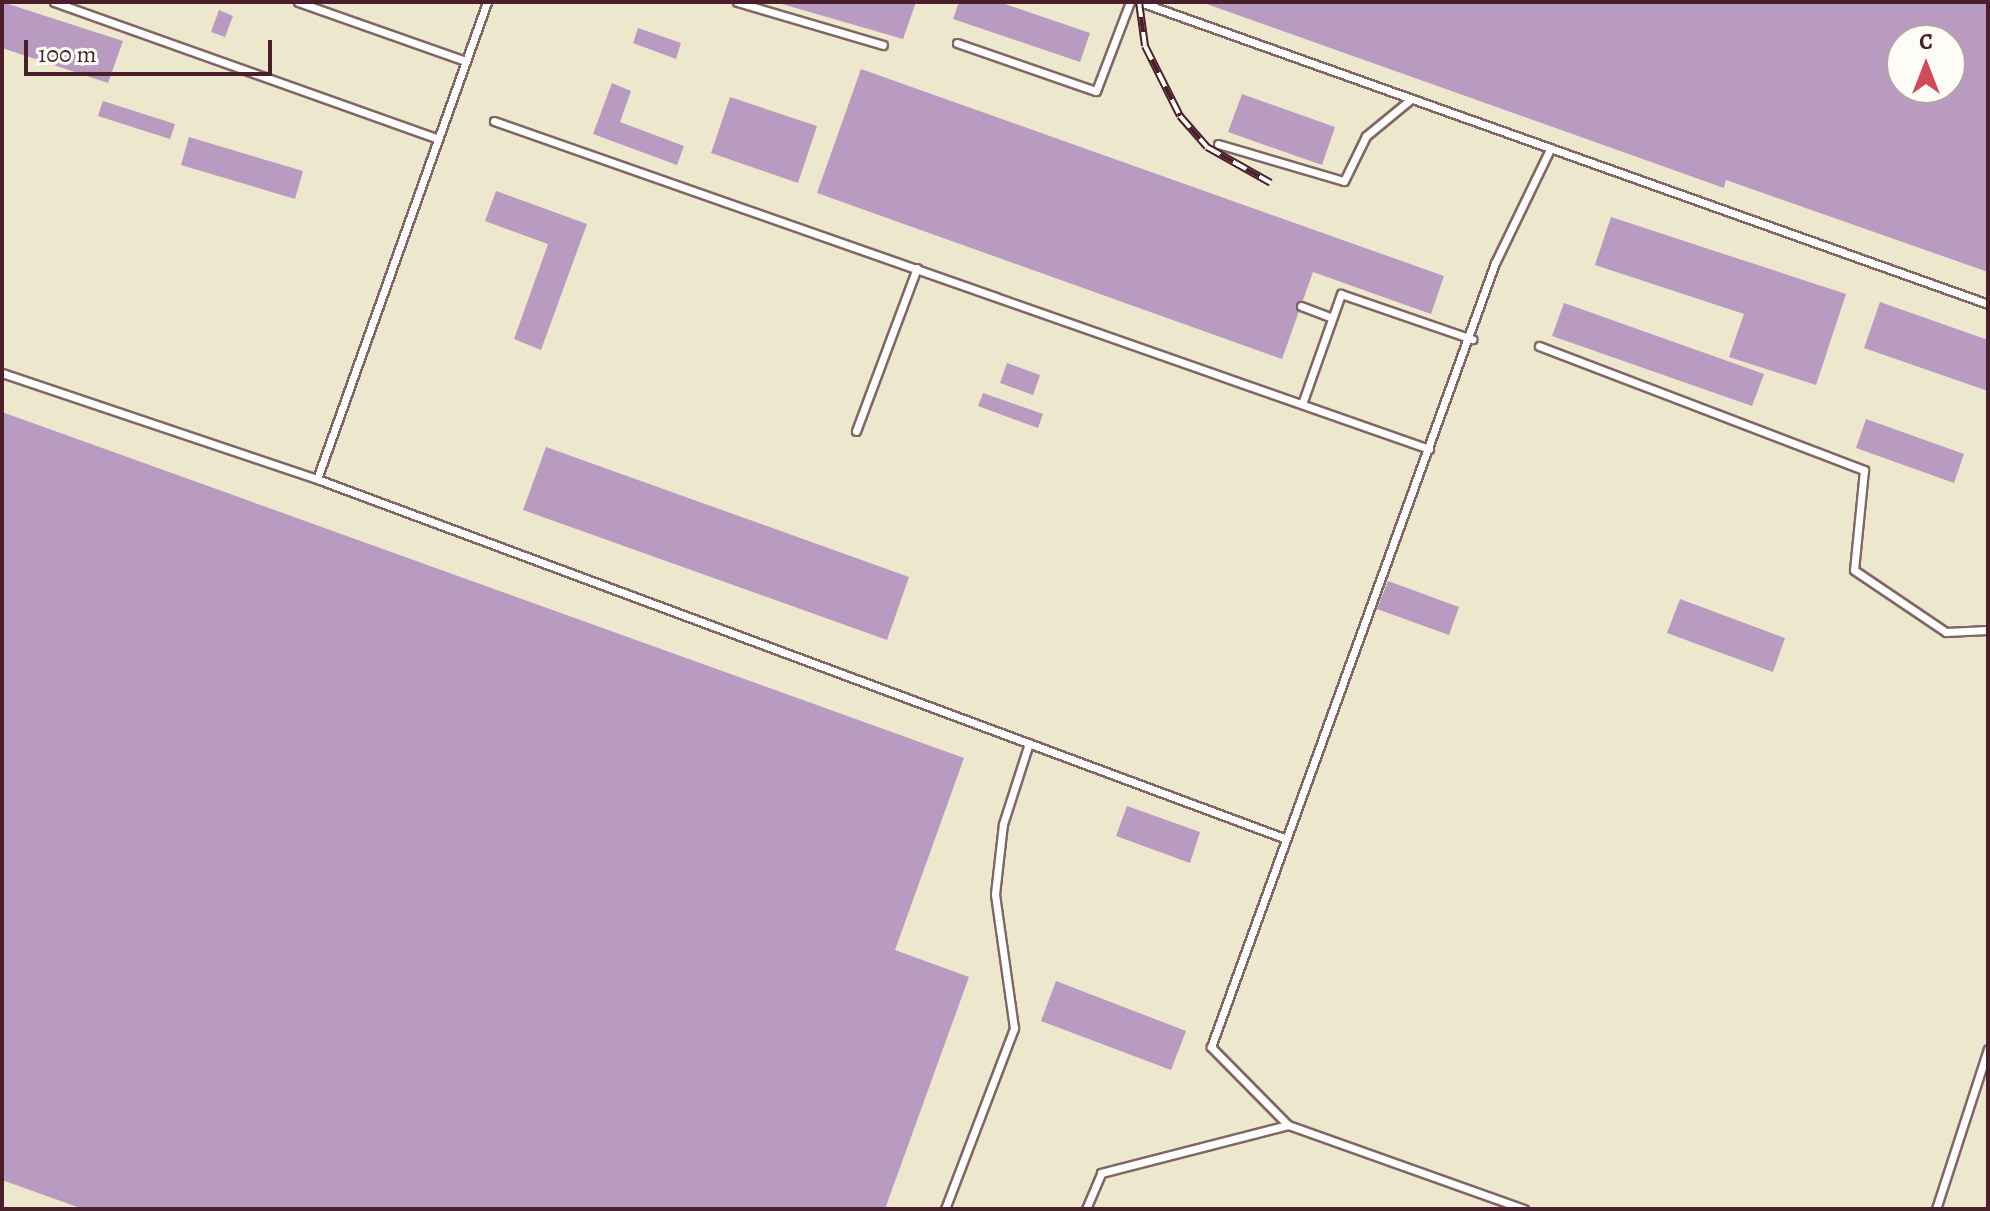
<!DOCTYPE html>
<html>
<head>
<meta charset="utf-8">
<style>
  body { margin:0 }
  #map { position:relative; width:1990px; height:1211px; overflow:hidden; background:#ede8cd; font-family:Alegreya,serif }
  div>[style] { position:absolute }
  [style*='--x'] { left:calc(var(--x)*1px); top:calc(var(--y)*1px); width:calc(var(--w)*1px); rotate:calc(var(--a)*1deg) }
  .building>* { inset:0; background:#b99ac0 }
  .roads { filter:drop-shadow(2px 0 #836564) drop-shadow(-2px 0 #836564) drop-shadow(0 2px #836564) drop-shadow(0 -2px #836564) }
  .service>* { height:7px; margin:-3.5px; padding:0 3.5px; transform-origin:3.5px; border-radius:3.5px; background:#fff }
  .rail>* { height:8px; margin-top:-4px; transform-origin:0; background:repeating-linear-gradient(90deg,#fdfcf7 0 15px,#4a1f2b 0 30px); box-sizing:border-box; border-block:2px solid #4a1f2b }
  span { translate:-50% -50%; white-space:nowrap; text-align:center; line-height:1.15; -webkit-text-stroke:6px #fdfcf7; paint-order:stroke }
  .frame { position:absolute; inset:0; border:4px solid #4a1f2b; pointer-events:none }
  .north { position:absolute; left:1886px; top:24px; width:80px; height:80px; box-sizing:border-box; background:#fdfcf7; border:2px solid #b5a4a5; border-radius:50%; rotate:0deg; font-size:22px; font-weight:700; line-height:32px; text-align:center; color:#4a1f2b }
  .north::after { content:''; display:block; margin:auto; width:28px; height:36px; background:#d1495b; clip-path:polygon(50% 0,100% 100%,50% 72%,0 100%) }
  .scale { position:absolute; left:24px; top:40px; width:248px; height:36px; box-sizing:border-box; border:4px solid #4a1f2b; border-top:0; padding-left:10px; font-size:24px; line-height:28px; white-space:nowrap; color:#4a1f2b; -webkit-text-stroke:6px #fdfcf7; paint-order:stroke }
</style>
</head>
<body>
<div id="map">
  <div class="building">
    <div style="clip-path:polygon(2px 2px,123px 41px,108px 83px,2px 48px)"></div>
    <div style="clip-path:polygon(775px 2px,916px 2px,903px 39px)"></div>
    <div style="clip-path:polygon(959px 2px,999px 2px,1090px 33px,1080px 62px,953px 19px)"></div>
    <div style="clip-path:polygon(evenodd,1201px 2px,1988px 2px,1988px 272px,1726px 180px,1724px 188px,1201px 2px,1902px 40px,1950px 40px,1950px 88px,1902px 88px,1902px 40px)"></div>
    <div style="clip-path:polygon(219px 10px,233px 16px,225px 37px,211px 32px)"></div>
    <div style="clip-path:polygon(638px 28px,681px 43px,676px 59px,633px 43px)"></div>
    <div style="clip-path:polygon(861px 69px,1444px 276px,1431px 314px,1313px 272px,1282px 359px,817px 193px)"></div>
    <div style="clip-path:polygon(612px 83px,631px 91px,620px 122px,684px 146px,677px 165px,593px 134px)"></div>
    <div style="clip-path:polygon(1242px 94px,1335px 127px,1322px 165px,1228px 132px)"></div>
    <div style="clip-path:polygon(730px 97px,817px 126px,798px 183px,711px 153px)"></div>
    <div style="clip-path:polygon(103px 101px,175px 124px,170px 139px,98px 116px)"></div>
    <div style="clip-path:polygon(189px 137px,303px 171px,295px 199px,181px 165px)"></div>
    <div style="clip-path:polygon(496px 191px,587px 224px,541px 350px,514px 339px,548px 244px,485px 221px)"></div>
    <div style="clip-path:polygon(1611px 217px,1846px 294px,1816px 385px,1729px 357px,1744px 314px,1595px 265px)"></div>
    <div style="clip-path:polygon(1880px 302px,1988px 340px,1988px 391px,1864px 348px)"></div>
    <div style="clip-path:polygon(1564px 303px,1764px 374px,1752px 406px,1552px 336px)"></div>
    <div style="clip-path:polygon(1007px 363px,1040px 375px,1033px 395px,1000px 383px)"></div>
    <div style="clip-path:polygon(983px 393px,1043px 414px,1038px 428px,978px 406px)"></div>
    <div style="clip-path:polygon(2px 412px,964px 758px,895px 950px,969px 977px,885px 1209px,83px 1209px,2px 1180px)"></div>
    <div style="clip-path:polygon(1866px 419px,1964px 454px,1954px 483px,1856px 448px)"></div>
    <div style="clip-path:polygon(546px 447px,909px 577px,887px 640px,523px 510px)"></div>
    <div style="clip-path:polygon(1388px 581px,1459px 607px,1449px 635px,1377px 609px)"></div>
    <div style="clip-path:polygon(1680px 599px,1785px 638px,1773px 672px,1667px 633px)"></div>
    <div style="clip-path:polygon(1127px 806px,1200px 832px,1190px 863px,1116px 836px)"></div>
    <div style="clip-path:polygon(1056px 981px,1186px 1031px,1171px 1070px,1041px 1021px)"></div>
  </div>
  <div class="roads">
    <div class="service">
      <div style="--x:54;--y:2;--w:408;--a:19.6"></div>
      <div style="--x:298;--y:2;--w:178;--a:19.4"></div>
      <div style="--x:737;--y:2;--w:152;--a:16.4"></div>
      <div style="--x:1140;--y:2;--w:900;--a:19.6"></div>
      <div style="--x:957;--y:43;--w:147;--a:19.1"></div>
      <div style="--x:1096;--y:91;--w:95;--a:-69.1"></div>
      <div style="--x:494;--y:121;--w:991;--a:19.33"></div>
      <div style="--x:1218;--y:144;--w:131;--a:16.4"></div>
      <div style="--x:1344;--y:181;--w:50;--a:-63.9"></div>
      <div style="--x:1366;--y:136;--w:58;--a:-39.4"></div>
      <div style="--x:1301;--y:306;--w:33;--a:21"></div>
      <div style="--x:1539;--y:346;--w:348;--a:20.9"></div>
      <div style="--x:1864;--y:470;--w:100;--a:95.7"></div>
      <div style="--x:1854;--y:570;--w:111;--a:34"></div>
      <div style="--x:1946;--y:632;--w:42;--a:-2.7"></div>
      <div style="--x:2;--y:373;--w:332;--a:18.6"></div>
      <div style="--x:317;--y:479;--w:1031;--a:20.37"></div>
      <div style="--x:1302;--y:404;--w:117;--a:-70.5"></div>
      <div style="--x:1341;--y:294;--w:139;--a:19"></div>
      <div style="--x:856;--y:431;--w:174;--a:-69.5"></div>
      <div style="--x:317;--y:479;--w:506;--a:-70.38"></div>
      <div style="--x:945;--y:1209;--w:194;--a:-69.1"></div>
      <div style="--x:1014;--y:1028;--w:135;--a:-98.1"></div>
      <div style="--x:995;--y:894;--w:70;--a:-83.5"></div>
      <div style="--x:1003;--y:824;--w:85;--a:-72.2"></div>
      <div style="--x:1086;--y:1209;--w:39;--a:-67"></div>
      <div style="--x:1101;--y:1173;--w:193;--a:-14.4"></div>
      <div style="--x:1524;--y:1209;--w:251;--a:-160.4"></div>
      <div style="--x:1288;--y:1125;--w:110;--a:-134.6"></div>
      <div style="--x:1211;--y:1047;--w:834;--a:-70.09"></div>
      <div style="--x:1495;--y:263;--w:127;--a:-64.2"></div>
      <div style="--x:1936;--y:1209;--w:168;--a:-72"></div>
    </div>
  </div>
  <div class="rail">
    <div style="--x:1139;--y:2;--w:44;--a:82.2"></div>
    <div style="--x:1145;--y:46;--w:78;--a:63.4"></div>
    <div style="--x:1180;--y:116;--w:41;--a:48.9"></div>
    <div style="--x:1207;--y:147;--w:73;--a:29.4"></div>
  </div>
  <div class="frame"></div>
  <div class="north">С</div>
  <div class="scale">100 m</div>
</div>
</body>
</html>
